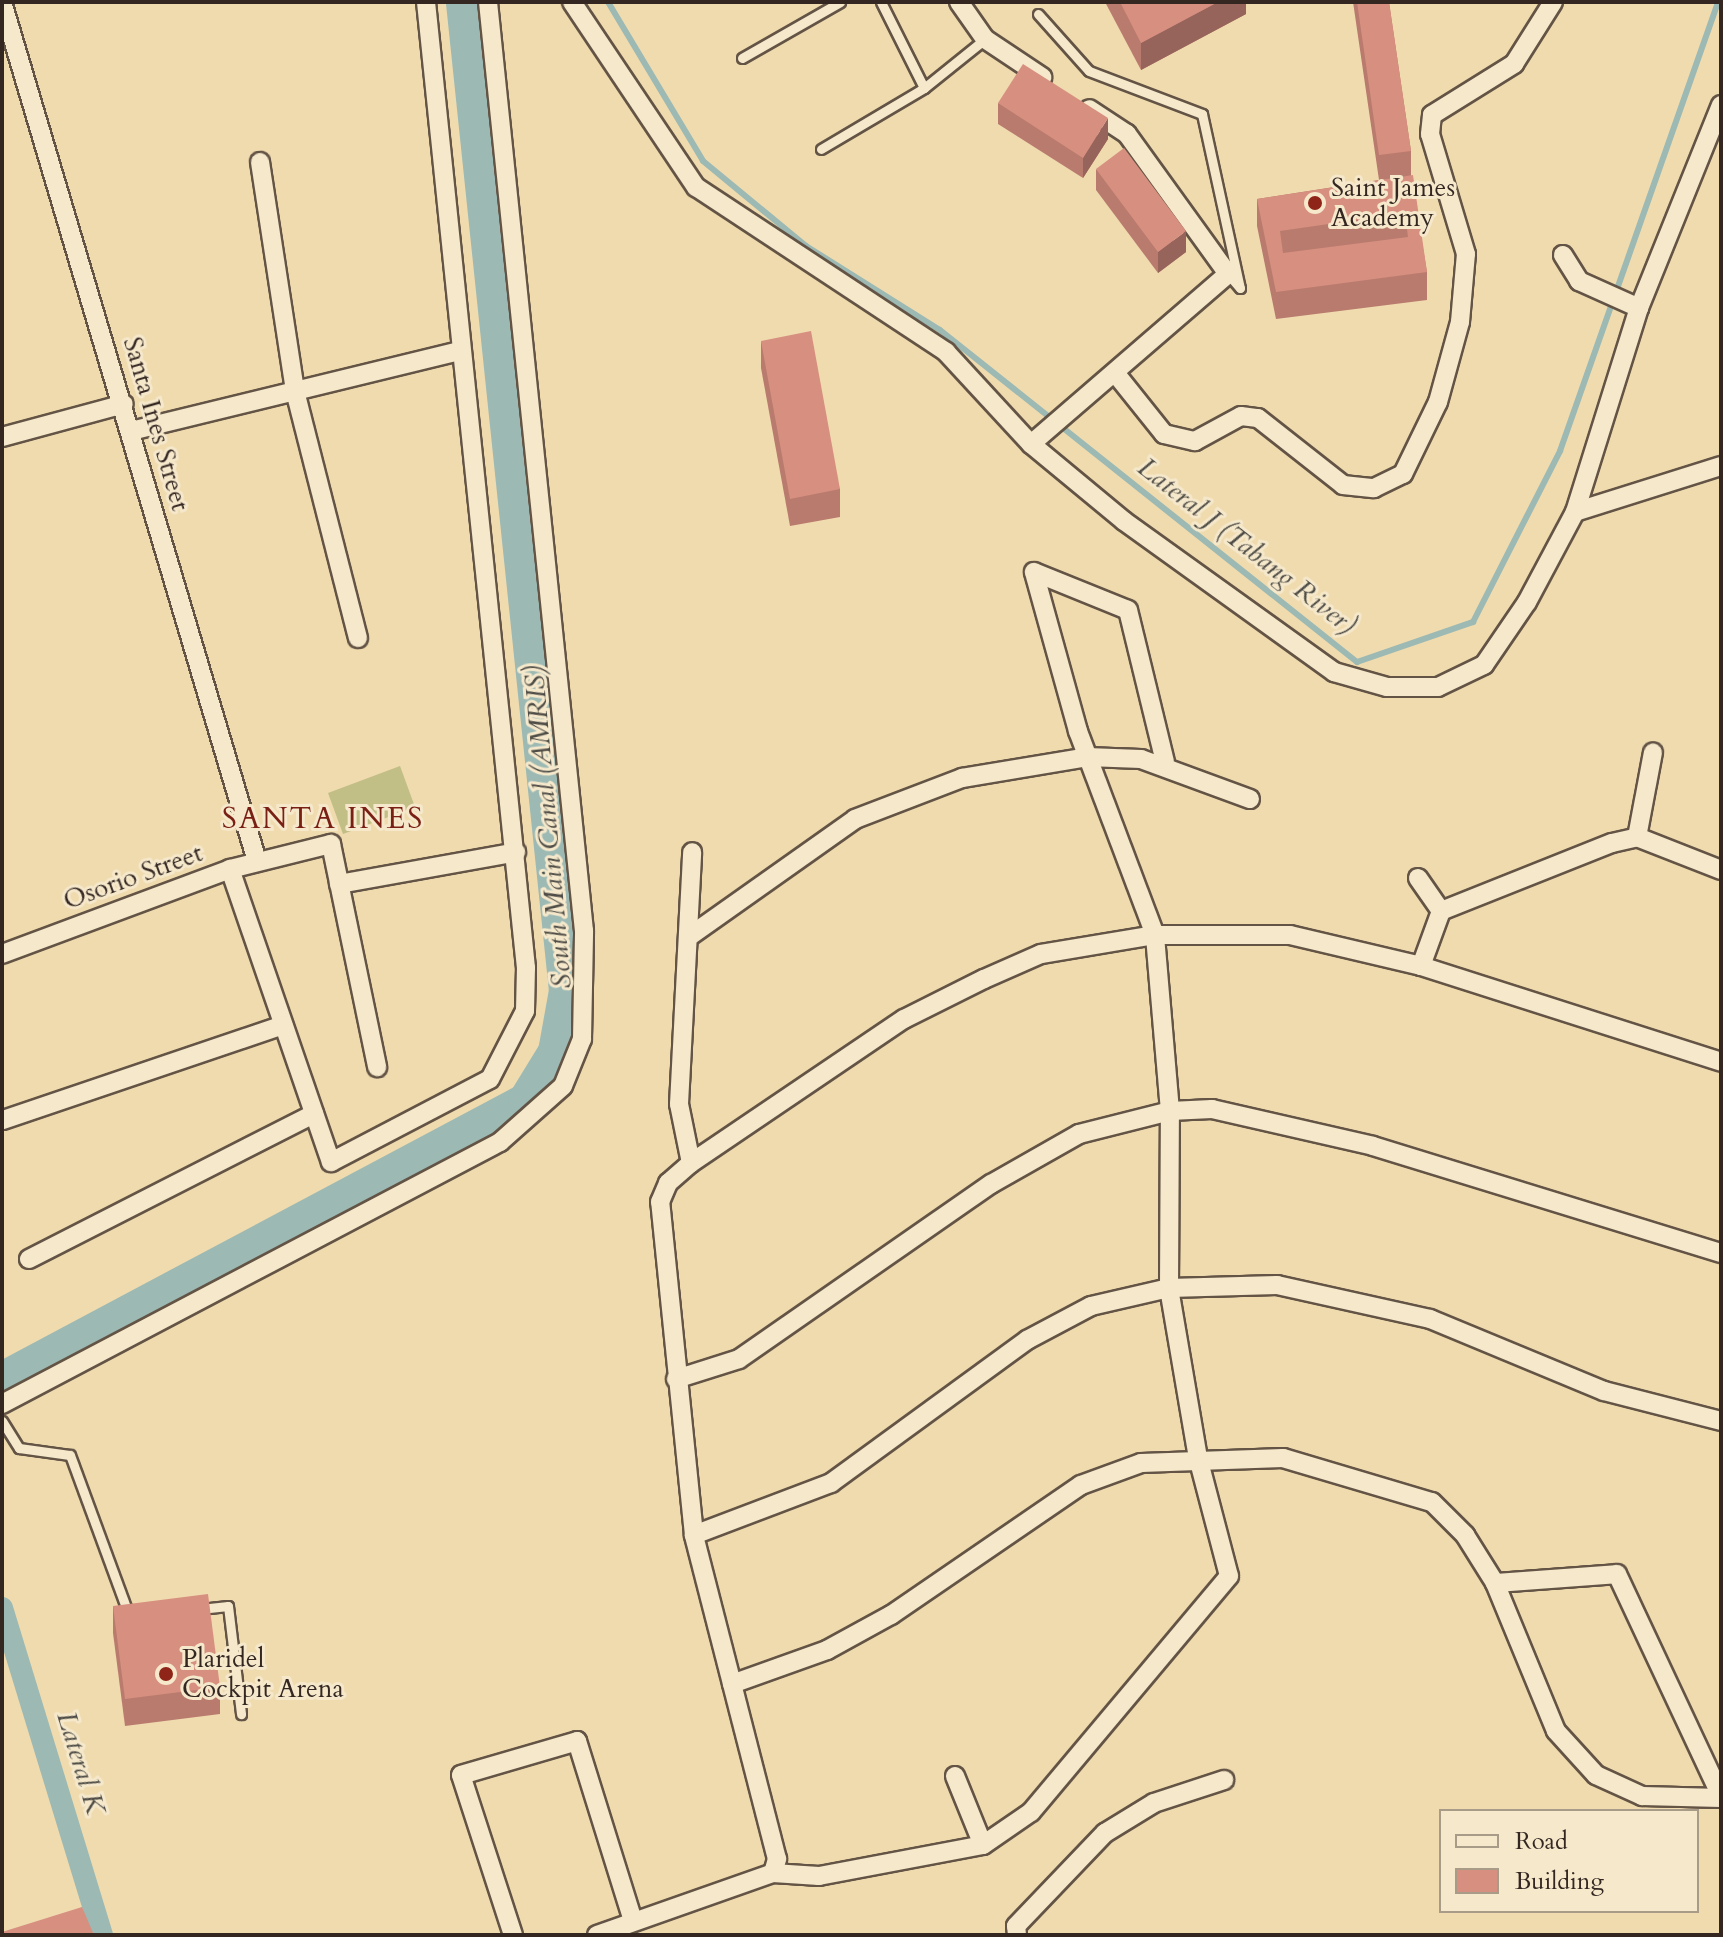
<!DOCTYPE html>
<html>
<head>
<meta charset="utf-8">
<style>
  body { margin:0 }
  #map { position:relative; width:1723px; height:1937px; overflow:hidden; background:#f0dbaf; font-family:Cardo,serif }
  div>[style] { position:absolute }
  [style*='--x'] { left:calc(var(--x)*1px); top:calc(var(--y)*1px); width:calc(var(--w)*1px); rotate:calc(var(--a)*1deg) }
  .green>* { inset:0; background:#c1be86 }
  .stream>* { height:6px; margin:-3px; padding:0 3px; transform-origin:3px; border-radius:3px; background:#9cb9b3 }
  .canal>* { height:22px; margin:-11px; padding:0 11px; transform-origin:11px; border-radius:11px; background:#9cb9b3 }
  .river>* { height:36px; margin:-18px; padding:0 18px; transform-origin:18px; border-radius:18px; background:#9cb9b3 }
  .roads { filter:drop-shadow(2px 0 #635445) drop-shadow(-2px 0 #635445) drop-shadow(0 2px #635445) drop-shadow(0 -2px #635445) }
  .lane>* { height:9px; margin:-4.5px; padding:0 4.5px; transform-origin:4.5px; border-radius:4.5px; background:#f5e8cb }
  .street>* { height:18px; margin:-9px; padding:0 9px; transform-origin:9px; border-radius:9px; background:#f5e8cb }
  .wall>* { inset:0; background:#b97b6e }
  .shaded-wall>* { inset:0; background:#96645a }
  .building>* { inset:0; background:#d78f80 }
  .dots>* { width:22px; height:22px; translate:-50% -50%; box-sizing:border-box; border:4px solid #f5e8cb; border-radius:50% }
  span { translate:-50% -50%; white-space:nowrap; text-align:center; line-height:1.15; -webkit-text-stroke:6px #f5e8cb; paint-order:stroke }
  .poi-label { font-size:26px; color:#342722 }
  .left { translate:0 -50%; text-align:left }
  .street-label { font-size:26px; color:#342722 }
  .water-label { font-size:28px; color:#4e4c46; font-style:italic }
  .quarter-label { font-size:30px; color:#7a1f14; letter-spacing:2px }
  .frame { position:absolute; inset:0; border:4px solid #342722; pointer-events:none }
  .legend { position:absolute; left:1439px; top:1809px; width:260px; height:104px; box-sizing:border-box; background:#f5e8cb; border:2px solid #a89b87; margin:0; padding:10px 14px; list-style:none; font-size:24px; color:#342722 }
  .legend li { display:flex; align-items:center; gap:16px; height:40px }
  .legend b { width:40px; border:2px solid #a89b87 }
</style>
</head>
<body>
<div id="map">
  <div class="green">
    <div style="clip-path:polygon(400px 766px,415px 807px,343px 834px,328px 793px)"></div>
  </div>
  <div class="stream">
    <div style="--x:608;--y:2;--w:185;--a:59.1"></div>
    <div style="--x:703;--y:161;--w:134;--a:39.5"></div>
    <div style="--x:806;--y:246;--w:158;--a:32.1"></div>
    <div style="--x:940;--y:330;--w:533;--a:38.53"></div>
    <div style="--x:1357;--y:662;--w:123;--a:-19"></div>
    <div style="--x:1473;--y:622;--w:192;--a:-63"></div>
    <div style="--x:1560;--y:451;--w:476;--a:-70.6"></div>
  </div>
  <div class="canal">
    <div style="--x:2;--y:1608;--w:342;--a:73"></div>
  </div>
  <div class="river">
    <div style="--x:2;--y:1380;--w:594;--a:-28.03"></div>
    <div style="--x:526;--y:1101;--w:57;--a:-58.5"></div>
    <div style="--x:556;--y:1052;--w:62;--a:-79.8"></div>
    <div style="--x:567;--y:991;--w:994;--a:-95.95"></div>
  </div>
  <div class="roads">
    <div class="lane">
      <div style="--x:881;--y:2;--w:96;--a:63.4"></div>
      <div style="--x:1038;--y:14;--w:76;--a:48.2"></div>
      <div style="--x:1089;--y:71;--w:121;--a:20.8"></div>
      <div style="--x:1202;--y:114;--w:178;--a:77.7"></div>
      <div style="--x:1240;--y:288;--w:18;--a:-131"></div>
      <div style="--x:742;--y:58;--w:113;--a:-29.7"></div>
      <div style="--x:821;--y:149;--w:120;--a:-30.6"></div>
      <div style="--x:924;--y:88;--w:78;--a:-38.8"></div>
      <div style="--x:2;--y:1421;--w:32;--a:58"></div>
      <div style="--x:19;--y:1448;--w:51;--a:7.8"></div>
      <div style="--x:70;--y:1455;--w:168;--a:69.8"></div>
      <div style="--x:200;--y:1609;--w:28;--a:-6"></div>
      <div style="--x:228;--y:1606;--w:109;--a:83.1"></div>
    </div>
    <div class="street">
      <div style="--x:2;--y:2;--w:896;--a:73.47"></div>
      <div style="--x:572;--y:2;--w:223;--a:56.2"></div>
      <div style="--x:696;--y:187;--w:300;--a:33.4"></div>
      <div style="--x:946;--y:352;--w:125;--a:47.3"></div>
      <div style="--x:1031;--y:444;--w:121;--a:39.6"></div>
      <div style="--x:1124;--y:521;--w:259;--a:35.7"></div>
      <div style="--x:1334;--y:672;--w:55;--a:15.8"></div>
      <div style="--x:1387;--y:687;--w:51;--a:0"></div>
      <div style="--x:1438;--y:687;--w:51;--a:-25.6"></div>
      <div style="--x:1484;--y:665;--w:76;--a:-55.7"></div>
      <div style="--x:1527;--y:602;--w:102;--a:-61.9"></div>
      <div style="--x:1575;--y:512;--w:214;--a:-72.6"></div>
      <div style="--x:1639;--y:308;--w:219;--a:-68"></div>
      <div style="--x:959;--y:2;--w:45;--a:54.9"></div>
      <div style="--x:985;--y:39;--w:69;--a:33.7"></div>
      <div style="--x:260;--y:162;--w:232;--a:81.3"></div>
      <div style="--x:295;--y:391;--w:255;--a:75.7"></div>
      <div style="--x:1563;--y:255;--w:31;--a:58"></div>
      <div style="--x:1579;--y:281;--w:66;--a:24.2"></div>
      <div style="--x:1116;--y:374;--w:77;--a:51.3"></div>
      <div style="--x:1164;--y:434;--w:32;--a:13"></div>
      <div style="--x:1195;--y:441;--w:52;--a:-28.5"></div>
      <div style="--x:1241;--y:416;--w:17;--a:7"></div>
      <div style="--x:1258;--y:418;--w:108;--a:38.2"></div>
      <div style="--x:1343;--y:485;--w:31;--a:6"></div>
      <div style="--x:1374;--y:488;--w:32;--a:-26"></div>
      <div style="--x:1403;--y:474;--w:80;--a:-64.1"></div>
      <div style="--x:1438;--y:402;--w:83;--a:-74.6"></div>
      <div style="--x:1460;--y:322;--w:68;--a:-85"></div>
      <div style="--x:1466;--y:254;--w:125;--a:-106.7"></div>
      <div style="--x:1430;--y:134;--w:19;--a:-84"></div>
      <div style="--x:1432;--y:115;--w:97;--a:-31.9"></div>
      <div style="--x:1514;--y:64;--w:73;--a:-57.8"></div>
      <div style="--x:131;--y:431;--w:338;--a:-13.7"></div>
      <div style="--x:2;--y:437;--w:126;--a:-15.1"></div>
      <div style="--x:1031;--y:444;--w:260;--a:-40.8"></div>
      <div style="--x:1228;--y:274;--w:173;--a:-125.8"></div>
      <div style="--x:1127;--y:134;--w:45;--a:-146.7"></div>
      <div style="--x:1575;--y:512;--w:153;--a:-17.5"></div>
      <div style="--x:1034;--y:572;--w:101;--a:22"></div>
      <div style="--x:1128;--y:610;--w:156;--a:76.3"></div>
      <div style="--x:1637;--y:837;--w:86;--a:-79.3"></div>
      <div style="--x:230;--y:869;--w:310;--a:71"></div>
      <div style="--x:331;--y:1162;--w:179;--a:-27.6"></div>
      <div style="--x:490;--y:1079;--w:76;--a:-62.8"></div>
      <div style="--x:525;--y:1011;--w:43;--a:-88.7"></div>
      <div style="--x:526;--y:968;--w:971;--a:-95.91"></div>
      <div style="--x:1418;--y:878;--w:40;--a:55.1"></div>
      <div style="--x:339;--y:884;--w:180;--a:-10.2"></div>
      <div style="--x:690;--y:936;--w:202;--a:-35.3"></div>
      <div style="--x:855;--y:819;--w:115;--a:-21"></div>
      <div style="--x:962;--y:778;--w:127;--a:-9.5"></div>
      <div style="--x:1087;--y:757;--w:54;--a:2.1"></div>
      <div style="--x:1141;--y:759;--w:116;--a:20.2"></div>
      <div style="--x:2;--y:954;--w:243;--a:-20.4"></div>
      <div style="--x:230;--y:869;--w:104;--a:-13.9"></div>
      <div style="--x:331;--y:844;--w:228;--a:78.3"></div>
      <div style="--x:1421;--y:966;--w:59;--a:-70"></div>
      <div style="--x:1441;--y:911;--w:184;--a:-21.7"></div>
      <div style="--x:1612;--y:843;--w:26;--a:-13"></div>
      <div style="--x:1637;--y:837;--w:90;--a:21.4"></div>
      <div style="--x:3;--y:1120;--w:296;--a:-18.7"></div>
      <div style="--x:691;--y:1163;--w:60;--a:-101.5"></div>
      <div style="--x:679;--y:1104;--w:252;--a:-87"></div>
      <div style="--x:29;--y:1259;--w:320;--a:-27"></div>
      <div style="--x:676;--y:1379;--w:66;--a:-17.6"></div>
      <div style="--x:739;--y:1359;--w:307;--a:-34.8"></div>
      <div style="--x:991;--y:1184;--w:101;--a:-29.6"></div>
      <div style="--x:1079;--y:1134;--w:94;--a:-14.2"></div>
      <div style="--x:1170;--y:1111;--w:42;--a:-2.7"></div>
      <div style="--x:1212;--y:1109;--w:165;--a:12.9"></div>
      <div style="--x:1373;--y:1146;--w:364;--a:17.1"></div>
      <div style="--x:2;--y:1404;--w:563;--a:-27.75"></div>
      <div style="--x:500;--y:1142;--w:84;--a:-41.6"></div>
      <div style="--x:563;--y:1086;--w:51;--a:-68"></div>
      <div style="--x:582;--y:1039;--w:108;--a:-88.9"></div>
      <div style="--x:584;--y:931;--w:934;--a:-95.9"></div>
      <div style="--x:694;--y:1535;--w:147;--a:-20.8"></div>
      <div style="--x:831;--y:1483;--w:243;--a:-36.1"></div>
      <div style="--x:1027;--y:1340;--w:72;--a:-28"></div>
      <div style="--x:1091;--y:1306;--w:80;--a:-13"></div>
      <div style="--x:1169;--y:1288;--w:108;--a:-1.6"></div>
      <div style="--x:1277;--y:1285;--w:157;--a:12.5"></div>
      <div style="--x:1430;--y:1319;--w:188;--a:22.5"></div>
      <div style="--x:1604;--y:1391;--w:121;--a:14.4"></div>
      <div style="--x:1495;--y:1583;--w:122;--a:-4.2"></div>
      <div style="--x:1617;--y:1574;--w:245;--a:64.9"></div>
      <div style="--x:732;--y:1684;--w:101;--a:-19.7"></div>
      <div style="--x:827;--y:1650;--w:73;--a:-28.7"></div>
      <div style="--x:891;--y:1615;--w:230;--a:-34.4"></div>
      <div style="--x:1081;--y:1485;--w:64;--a:-20.1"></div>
      <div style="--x:1141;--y:1463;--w:142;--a:-2"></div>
      <div style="--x:1283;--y:1458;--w:155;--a:16.5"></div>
      <div style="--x:1432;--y:1502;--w:47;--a:45"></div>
      <div style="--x:1465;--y:1535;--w:57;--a:58"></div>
      <div style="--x:1495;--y:1583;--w:160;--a:67.6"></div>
      <div style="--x:1556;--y:1731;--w:59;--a:47.7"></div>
      <div style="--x:1596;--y:1775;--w:51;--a:24.5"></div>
      <div style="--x:1642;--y:1796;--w:79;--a:1.5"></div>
      <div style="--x:955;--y:1776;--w:74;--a:67.9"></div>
      <div style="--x:773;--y:1873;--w:46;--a:3.7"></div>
      <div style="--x:819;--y:1876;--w:167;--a:-10.7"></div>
      <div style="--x:983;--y:1845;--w:58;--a:-34.5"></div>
      <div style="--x:1031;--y:1812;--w:308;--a:-50"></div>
      <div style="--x:1229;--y:1576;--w:122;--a:-104.7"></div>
      <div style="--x:1198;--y:1458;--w:172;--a:-99.7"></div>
      <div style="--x:1169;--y:1288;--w:177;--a:-89.7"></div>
      <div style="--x:1170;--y:1111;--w:177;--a:-94.9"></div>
      <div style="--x:1155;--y:935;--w:218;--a:-110.7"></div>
      <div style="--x:1078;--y:731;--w:165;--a:-105.5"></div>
      <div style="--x:513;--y:1935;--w:168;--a:-108"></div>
      <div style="--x:461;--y:1775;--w:121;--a:-16.3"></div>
      <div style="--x:577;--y:1741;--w:189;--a:72.7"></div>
      <div style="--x:597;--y:1935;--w:187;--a:-19.4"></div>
      <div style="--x:773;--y:1873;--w:15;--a:-74"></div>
      <div style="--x:777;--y:1859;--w:334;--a:-104.4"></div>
      <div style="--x:694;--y:1535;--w:335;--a:-95.8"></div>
      <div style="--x:660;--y:1202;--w:21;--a:-67"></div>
      <div style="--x:668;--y:1183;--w:30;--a:-41"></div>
      <div style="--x:691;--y:1163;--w:257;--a:-34.1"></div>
      <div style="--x:904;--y:1019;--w:89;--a:-26.6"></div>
      <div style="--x:984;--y:979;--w:62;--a:-23.7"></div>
      <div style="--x:1041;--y:954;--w:116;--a:-9.5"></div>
      <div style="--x:1155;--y:935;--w:135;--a:0"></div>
      <div style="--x:1290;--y:935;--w:135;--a:13.3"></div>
      <div style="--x:1421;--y:966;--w:315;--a:17.7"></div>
      <div style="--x:1017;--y:1935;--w:9;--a:-96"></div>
      <div style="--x:1016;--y:1926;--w:129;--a:-46.3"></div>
      <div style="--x:1105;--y:1833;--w:57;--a:-31.5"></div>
      <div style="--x:1154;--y:1803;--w:74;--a:-18.2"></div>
    </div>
  </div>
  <div class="wall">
    <div style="clip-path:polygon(1105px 2px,1246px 2px,1246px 14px,1141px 70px)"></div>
    <div style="clip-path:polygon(1353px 2px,1389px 2px,1411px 151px,1411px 176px,1427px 272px,1427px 300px,1276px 319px,1257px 226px,1257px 199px,1379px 180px)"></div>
    <div style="clip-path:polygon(998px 103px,1108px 139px,1083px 178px,998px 124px)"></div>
    <div style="clip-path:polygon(1096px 169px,1186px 252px,1158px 273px,1096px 190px)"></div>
    <div style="clip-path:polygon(761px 341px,840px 489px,840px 517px,790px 526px,761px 368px)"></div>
    <div style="clip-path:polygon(113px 1606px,220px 1687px,220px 1714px,125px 1726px,113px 1633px)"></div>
  </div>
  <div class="shaded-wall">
    <div style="clip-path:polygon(1218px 2px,1246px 2px,1246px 14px,1141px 70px,1141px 43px)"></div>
    <div style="clip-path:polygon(1108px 118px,1108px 139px,1083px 178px,1083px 158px)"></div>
    <div style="clip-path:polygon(1186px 231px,1186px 252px,1158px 273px,1158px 252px)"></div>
  </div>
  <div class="building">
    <div style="clip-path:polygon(1120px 2px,1218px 2px,1141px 43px)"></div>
    <div style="clip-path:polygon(1357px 2px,1389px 2px,1411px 151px,1379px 155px)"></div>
    <div style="clip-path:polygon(1023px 64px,1108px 118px,1083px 158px,998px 103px)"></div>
    <div style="clip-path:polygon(1124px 148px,1186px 231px,1158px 252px,1096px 169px)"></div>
    <div style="clip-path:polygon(evenodd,1413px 175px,1427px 272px,1276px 292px,1257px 199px,1413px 175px,1405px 213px,1408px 237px,1283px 253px,1280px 231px,1405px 213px)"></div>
    <div style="clip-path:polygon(811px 331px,840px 489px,790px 499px,761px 341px)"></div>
    <div style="clip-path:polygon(208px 1594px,220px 1687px,125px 1699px,113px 1606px)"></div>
    <div style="clip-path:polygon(82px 1907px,94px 1935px,2px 1935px,2px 1932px)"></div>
  </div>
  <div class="dots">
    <div style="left:1315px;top:203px;background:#8f2418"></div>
    <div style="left:166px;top:1674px;background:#8f2418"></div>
  </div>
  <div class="poi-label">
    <span class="left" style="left:1331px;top:203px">Saint James<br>Academy</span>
    <span class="left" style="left:182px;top:1674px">Plaridel<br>Cockpit Arena</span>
  </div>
  <div class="street-label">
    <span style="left:156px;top:424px;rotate:74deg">Santa Ines Street</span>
    <span style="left:133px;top:877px;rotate:-20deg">Osorio Street</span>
  </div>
  <div class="water-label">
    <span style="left:1247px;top:546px;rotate:38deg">Lateral J (Tabang River)</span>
    <span style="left:548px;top:827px;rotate:-95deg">South Main Canal (AMRIS)</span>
    <span style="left:81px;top:1763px;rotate:73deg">Lateral K</span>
  </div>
  <div class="quarter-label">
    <span style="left:323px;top:819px">SANTA INES</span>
  </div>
  <div class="frame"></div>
  <ul class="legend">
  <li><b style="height:10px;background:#f5e8cb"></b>Road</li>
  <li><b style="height:22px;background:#d78f80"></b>Building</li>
  </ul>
</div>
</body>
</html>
